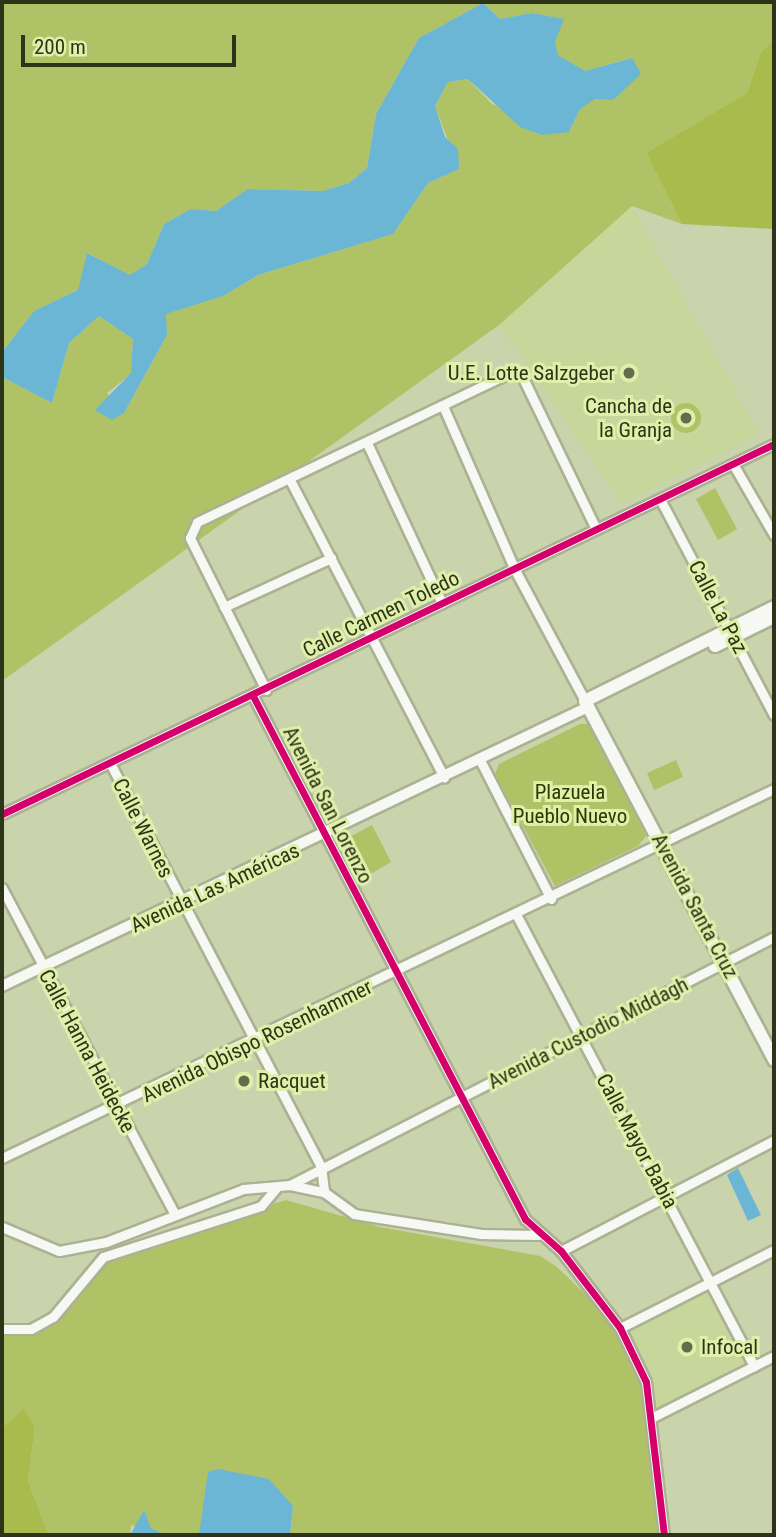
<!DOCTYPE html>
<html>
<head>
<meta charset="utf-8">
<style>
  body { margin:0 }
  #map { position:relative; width:776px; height:1537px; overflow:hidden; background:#c9d3ac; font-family:"Roboto Condensed",sans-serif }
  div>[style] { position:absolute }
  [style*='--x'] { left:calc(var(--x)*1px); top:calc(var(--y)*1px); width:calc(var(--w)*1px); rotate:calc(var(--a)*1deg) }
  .built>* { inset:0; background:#c7d69a }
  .green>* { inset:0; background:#b0c266 }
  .round { border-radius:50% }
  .forest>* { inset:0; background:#a9bb4d }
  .water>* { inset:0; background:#6bb5d5 }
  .roads { filter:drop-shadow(2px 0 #abb294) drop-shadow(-2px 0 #abb294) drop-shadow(0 2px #abb294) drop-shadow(0 -2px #abb294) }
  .minor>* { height:9px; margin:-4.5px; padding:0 4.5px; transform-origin:4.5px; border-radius:4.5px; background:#f7f8f3 }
  .tertiary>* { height:10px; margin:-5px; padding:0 5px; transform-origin:5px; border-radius:5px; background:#f7f8f3 }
  .secondary>* { height:12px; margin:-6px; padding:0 6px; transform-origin:6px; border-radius:6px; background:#f7f8f3 }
  .cycleway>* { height:7px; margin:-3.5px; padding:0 3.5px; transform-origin:3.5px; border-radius:3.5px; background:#d6006c }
  .dots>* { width:19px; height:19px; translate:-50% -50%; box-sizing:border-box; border:4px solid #def0a9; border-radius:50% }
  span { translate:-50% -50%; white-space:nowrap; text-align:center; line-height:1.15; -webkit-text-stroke:6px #def0a9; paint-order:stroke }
  .poi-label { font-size:21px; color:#2e3418 }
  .right { translate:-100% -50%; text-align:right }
  .left { translate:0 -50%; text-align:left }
  .street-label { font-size:21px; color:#2e3418 }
  .park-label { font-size:21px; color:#2e3800 }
  .frame { position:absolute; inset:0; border:4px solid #2e3418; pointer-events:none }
  .scale { position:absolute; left:21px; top:35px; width:215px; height:32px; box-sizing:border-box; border:4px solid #2e3418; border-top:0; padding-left:9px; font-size:21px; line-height:24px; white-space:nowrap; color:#2e3418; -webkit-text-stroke:5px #def0a9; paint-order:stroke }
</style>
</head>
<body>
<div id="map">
  <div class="built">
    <div style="clip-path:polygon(632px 206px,759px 434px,622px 504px,499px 325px)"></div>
    <div style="clip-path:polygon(709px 1283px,754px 1366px,653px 1417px,620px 1328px)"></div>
  </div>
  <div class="green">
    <div style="clip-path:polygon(2px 2px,774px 2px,774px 40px,761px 52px,747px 93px,646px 153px,682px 224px,632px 206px,499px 325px,2px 681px,2px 377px,52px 403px,69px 343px,99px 316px,133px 339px,132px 373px,107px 393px,124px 413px,167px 335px,165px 314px,223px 296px,258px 275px,393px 234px,428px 183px,459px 169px,435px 106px,448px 82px,468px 79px,492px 104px,569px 132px,580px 109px,631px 58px,585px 71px,558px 55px,554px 42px,563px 19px,532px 13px,500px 19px,483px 3px,419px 38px,376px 114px,367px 168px,349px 183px,323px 191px,249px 189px,216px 211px,191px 209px,164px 224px,147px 264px,130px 276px,88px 253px,78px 290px,34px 311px,2px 352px)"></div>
    <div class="round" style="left:671px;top:403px;width:30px;height:30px"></div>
    <div style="clip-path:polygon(715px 488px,737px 529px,718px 540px,696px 499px)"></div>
    <div style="clip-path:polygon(580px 724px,591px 724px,646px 836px,638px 846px,555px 886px,495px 774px,499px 764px)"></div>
    <div style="clip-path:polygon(676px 760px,683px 777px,654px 790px,647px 773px)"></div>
    <div style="clip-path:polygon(372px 825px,391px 862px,365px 877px,346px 839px)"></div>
    <div style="clip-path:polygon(286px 1200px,380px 1227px,540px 1256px,557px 1267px,620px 1328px,646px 1382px,664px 1535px,290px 1535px,293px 1506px,199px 1535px,165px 1535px,131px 1525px,130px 1535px,49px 1535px,28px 1481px,35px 1427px,24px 1410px,2px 1428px,2px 1329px,31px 1329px,53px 1317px,103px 1257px)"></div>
  </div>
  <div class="forest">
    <div style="clip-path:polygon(774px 40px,774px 229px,682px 224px,646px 153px,747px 93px,761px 52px)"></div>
    <div style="clip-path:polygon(24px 1409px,35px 1427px,28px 1481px,49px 1535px,2px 1535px,2px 1428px)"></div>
  </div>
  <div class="water">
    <div style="clip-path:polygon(483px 3px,500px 19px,532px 13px,564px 19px,555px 42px,558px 55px,585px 71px,632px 58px,641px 74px,613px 100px,595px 99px,580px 109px,569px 132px,542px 135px,520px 127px,468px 79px,448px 82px,435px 106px,445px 137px,458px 149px,459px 169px,428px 183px,393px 234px,258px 275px,223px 296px,166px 314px,167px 335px,124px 413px,112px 420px,95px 410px,131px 373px,133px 339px,99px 316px,69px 343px,52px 403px,2px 377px,2px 352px,34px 311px,78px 290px,87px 253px,130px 275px,147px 264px,164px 224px,191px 209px,216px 211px,248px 189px,323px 191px,349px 183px,367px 168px,376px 114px,419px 38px)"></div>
    <div style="clip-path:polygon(738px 1168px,761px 1215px,748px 1221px,727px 1175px)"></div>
    <div style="clip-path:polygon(218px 1469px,269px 1479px,293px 1506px,290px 1535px,199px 1535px,208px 1472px)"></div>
    <div style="clip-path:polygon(144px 1510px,151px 1528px,165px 1535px,130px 1535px)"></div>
  </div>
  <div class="roads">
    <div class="minor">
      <div style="--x:443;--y:406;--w:177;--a:66.3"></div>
      <div style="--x:514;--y:568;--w:151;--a:61.9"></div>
      <div style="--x:367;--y:443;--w:177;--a:64.9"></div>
      <div style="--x:733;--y:464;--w:82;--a:60"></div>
      <div style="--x:290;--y:480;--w:335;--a:62.6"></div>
      <div style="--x:660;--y:499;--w:244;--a:62.2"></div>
      <div style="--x:224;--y:607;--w:118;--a:-24.6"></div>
      <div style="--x:266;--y:690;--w:170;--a:-116.6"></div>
      <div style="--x:190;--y:538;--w:17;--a:-66"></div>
      <div style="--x:197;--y:522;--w:349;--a:-25.5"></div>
      <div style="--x:512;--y:372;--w:11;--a:22"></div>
      <div style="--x:522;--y:376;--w:170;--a:64.2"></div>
      <div style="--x:253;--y:696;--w:590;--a:62.52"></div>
      <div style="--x:525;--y:1219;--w:48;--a:41.6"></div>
      <div style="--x:561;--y:1251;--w:97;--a:52.5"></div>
      <div style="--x:620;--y:1328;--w:60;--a:64.3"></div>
      <div style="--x:646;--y:1382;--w:154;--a:83.3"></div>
      <div style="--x:480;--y:760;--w:156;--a:62.9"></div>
      <div style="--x:110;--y:763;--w:455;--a:62.4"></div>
      <div style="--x:321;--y:1166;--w:26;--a:83"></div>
      <div style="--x:2;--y:814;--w:856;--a:-25.61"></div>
      <div style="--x:2;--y:888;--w:368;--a:62.1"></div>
      <div style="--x:517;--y:916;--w:509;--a:62.23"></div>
      <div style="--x:2;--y:1158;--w:856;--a:-25.55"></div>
      <div style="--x:290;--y:1185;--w:544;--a:-27.13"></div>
      <div style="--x:2;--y:1227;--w:62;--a:22.8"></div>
      <div style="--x:59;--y:1251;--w:48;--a:-10.8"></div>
      <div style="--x:106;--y:1242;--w:147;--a:-21.1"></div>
      <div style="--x:243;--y:1189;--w:47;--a:-4.9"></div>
      <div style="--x:290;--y:1185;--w:35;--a:12"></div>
      <div style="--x:324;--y:1192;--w:37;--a:36"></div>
      <div style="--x:354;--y:1214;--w:129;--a:8.9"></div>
      <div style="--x:481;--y:1234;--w:57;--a:1"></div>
      <div style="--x:561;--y:1251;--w:240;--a:-27.5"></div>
      <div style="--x:620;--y:1328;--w:173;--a:-26.9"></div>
      <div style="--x:2;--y:1329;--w:29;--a:0"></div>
      <div style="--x:31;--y:1329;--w:25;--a:-29"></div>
      <div style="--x:53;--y:1317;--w:78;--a:-50.2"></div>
      <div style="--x:103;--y:1257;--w:166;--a:-17.9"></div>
      <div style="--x:261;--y:1206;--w:25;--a:-50"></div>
      <div style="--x:653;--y:1417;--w:136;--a:-26.8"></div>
    </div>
    <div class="tertiary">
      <div style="--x:2;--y:986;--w:649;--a:-25.46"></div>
    </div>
    <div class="secondary">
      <div style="--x:774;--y:607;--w:211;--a:153.6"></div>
      <div style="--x:585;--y:701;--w:406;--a:62.2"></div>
      <div style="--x:715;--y:646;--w:66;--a:-26.2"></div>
    </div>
  </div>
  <div class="cycleway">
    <div style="--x:253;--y:696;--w:590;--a:62.52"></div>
    <div style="--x:525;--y:1219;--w:48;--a:41.6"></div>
    <div style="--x:561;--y:1251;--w:97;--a:52.5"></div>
    <div style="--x:620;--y:1328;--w:60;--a:64.3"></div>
    <div style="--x:646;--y:1382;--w:154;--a:83.3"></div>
    <div style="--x:2;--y:814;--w:856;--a:-25.61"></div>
  </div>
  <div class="dots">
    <div style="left:629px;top:373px;background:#646c4c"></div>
    <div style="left:686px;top:418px;background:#646c4c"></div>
    <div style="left:244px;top:1081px;background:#646c4c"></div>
    <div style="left:687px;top:1347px;background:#646c4c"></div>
  </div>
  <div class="poi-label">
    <span class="right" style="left:615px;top:373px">U.E. Lotte Salzgeber</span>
    <span class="right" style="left:672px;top:418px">Cancha de<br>la Granja</span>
    <span class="left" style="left:258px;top:1081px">Racquet</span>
    <span class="left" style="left:701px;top:1347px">Infocal</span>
  </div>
  <div class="street-label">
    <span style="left:718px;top:607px;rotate:62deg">Calle La Paz</span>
    <span style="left:381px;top:614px;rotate:-26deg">Calle Carmen Toledo</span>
    <span style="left:328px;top:805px;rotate:63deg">Avenida San Lorenzo</span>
    <span style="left:143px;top:828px;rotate:63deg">Calle Warnes</span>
    <span style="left:215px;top:888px;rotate:-25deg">Avenida Las Américas</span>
    <span style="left:695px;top:906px;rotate:62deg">Avenida Santa Cruz</span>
    <span style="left:588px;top:1033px;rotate:-27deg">Avenida Custodio Middagh</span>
    <span style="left:257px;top:1041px;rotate:-26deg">Avenida Obispo Rosenhammer</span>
    <span style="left:87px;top:1051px;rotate:62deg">Calle Hanna Heidecke</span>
    <span style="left:637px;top:1141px;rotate:62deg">Calle Mayor Babia</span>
  </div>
  <div class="park-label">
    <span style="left:570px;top:804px">Plazuela<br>Pueblo Nuevo</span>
  </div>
  <div class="frame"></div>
  <div class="scale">200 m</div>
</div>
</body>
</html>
